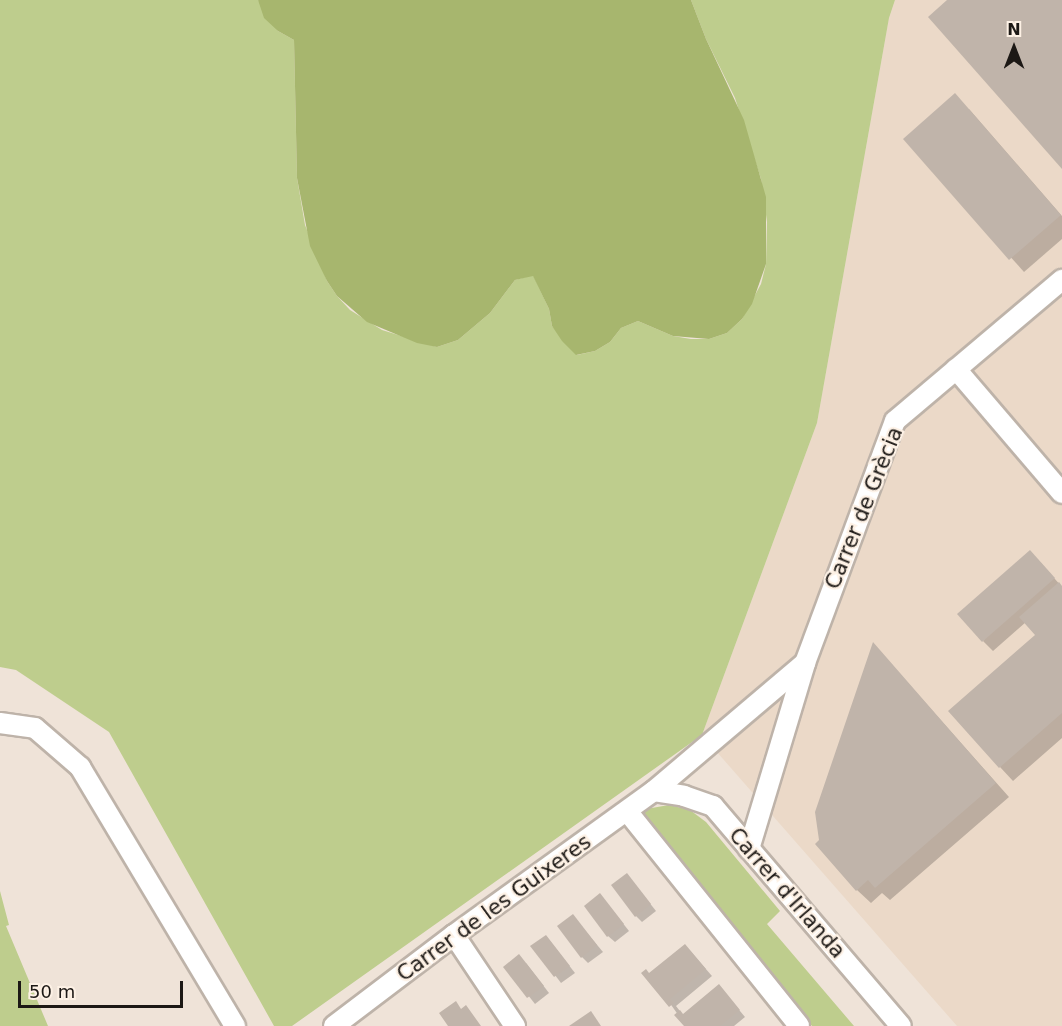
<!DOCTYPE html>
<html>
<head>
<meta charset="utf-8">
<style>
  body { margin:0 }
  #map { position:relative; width:1062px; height:1026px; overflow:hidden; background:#efe3d8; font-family:"DejaVu Sans",sans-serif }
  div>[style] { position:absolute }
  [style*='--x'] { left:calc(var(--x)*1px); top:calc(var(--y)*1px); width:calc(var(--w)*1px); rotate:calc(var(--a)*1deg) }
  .built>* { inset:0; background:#ebd9c8 }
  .green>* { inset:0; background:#becd8d }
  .forest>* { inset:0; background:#a7b66e }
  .shadow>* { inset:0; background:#0003 }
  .building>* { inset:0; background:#c0b4aa }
  .roads { filter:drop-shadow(2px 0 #beb3a9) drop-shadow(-2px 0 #beb3a9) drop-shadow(0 2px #beb3a9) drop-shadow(0 -2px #beb3a9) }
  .street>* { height:20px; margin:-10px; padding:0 10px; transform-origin:10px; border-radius:10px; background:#fff }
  span { translate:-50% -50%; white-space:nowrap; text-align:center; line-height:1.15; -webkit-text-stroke:4.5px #fdf1e5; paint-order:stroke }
  .street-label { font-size:21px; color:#1c1815 }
  .north { position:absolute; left:984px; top:18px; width:60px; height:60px; -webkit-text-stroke:4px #fdf1e5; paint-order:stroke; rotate:0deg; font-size:16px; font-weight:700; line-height:24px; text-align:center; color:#1c1815 }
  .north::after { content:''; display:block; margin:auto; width:21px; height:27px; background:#1c1815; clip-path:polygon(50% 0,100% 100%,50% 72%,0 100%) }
  .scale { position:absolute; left:18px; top:981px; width:165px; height:27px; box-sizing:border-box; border:3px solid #1c1815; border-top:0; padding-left:8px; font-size:18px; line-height:21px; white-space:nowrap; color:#1c1815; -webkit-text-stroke:4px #fdf1e5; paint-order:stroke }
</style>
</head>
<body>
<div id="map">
  <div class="built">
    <div style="clip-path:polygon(895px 0,1062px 0,1062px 1026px,957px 1026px,702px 735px,817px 423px,889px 18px)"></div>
  </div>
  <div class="green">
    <div style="clip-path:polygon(0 0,258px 0,278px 31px,294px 40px,297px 178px,305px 225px,327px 281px,337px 296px,350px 310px,382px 330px,437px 347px,458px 340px,490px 313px,515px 280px,533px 275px,549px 309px,552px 326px,577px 355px,595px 351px,610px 342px,621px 328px,638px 321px,673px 336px,691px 339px,709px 339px,727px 333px,742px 319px,761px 284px,766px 264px,767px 222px,761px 179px,735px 98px,706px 39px,691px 0,895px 0,889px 18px,817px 423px,702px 735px,292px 1026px,274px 1026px,109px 732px,16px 670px,0 667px)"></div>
    <div style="clip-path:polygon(669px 805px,690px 810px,706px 822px,780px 911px,767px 924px,854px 1026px,812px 1026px,638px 816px,646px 809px)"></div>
    <div style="clip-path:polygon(0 891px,9px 925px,6px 926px,48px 1026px,0 1026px)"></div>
  </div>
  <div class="forest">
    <div style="clip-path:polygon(258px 0,691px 0,706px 39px,744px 120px,766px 197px,766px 264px,752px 304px,742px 319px,727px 333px,709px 339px,673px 336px,638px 321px,621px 328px,610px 342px,595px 351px,576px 355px,562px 341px,552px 326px,549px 309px,533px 276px,515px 280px,490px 313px,458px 340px,437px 347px,417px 343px,367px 322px,337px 296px,327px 281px,310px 246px,297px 178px,294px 40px,278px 31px,264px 18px)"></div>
  </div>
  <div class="shadow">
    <div style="clip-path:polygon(969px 109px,1062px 216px,1062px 239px,1024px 272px,905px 139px)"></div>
    <div style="clip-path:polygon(1040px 562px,1062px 587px,1062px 738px,1013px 781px,1000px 767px,1037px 635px,1026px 622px,993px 651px,983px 641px)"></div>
    <div style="clip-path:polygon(874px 645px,1009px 797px,890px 900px,882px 893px,871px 903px,857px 890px,821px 841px)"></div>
    <div style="clip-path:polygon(633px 882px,656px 911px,642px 922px,636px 916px)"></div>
    <div style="clip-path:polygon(606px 902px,629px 931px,615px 942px,608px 936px)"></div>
    <div style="clip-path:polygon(573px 916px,603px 952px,588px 963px,582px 957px)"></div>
    <div style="clip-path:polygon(546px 936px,575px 973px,561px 983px,533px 946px)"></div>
    <div style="clip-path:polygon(691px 952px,712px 976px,676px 1006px,683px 1015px,725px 993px,745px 1017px,734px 1026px,686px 1026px,650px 975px)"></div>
    <div style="clip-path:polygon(526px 963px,549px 993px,535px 1004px,506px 967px)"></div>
  </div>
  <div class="building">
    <div style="clip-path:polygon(947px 0,1062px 0,1062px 169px,928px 17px)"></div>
    <div style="clip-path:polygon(955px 93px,1061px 215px,1009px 260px,903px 139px)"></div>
    <div style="clip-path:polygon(1030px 550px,1055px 578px,982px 642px,957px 614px)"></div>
    <div style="clip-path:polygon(1059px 582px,1062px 586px,1062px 713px,999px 768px,948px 711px,1035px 635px,1019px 617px)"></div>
    <div style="clip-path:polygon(873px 642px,996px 783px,875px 888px,868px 880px,856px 891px,815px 844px,819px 840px,815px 812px)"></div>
    <div style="clip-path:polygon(627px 873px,651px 904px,635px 917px,611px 885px)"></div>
    <div style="clip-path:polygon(600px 893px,624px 924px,607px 937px,584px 906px)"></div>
    <div style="clip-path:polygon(573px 914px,597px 945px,581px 958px,557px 926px)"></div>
    <div style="clip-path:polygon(546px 935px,570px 966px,554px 977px,530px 946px)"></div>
    <div style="clip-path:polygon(685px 944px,706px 969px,670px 999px,674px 1003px,669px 1007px,641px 973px,646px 969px,649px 973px)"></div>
    <div style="clip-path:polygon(519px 954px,544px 986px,527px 998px,503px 967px)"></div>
    <div style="clip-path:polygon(719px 984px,740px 1010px,720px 1026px,684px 1026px,674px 1015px,680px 1010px,683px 1014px)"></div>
    <div style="clip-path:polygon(456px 1001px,461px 1009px,466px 1005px,481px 1026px,448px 1026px,439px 1013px)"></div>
    <div style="clip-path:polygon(591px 1011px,601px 1026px,569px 1026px)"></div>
  </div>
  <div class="roads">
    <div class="street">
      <div style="--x:956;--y:369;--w:163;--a:49.5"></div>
      <div style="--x:0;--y:723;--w:35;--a:8"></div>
      <div style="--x:35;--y:728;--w:60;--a:40.9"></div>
      <div style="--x:80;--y:767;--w:302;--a:59.1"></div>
      <div style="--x:654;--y:791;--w:30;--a:9"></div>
      <div style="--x:684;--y:796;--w:31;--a:19"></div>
      <div style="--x:713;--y:806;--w:289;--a:49.5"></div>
      <div style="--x:627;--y:811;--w:275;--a:51.3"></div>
      <div style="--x:749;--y:849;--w:194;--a:-73.2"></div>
      <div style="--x:454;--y:935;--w:110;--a:56.2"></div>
      <div style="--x:334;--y:1026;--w:151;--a:-37.2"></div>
      <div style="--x:454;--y:935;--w:246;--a:-35.8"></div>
      <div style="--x:654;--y:791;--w:198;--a:-40.3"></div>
      <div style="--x:805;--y:663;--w:258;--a:-69.6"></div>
      <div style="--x:895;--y:421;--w:219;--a:-40.2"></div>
    </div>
  </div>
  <div class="street-label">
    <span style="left:864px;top:508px;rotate:-68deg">Carrer de Grècia</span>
    <span style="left:787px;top:893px;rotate:49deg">Carrer d'Irlanda</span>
    <span style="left:494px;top:908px;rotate:-36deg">Carrer de les Guixeres</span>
  </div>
  <div class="north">N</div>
  <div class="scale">50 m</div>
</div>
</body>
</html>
